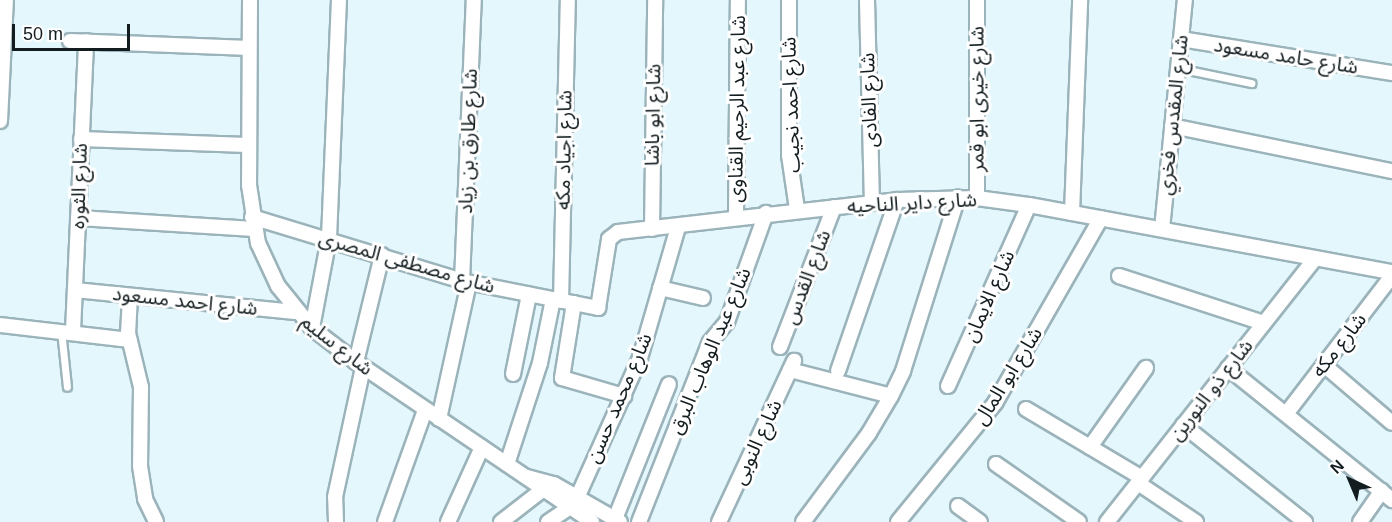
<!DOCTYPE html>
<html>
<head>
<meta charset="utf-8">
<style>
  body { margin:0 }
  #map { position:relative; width:1392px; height:522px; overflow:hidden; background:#e3f7fd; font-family:Helvetica,"Noto Sans Arabic",sans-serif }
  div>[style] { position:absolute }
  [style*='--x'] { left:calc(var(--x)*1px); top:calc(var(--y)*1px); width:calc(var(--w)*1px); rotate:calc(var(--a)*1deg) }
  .roads { filter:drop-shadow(2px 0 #9bb3ba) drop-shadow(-2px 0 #9bb3ba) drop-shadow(0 2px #9bb3ba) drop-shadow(0 -2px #9bb3ba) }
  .lane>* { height:7px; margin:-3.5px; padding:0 3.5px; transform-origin:3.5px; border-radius:3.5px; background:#fff }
  .street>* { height:14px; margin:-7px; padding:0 7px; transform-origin:7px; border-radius:7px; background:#fff }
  span { translate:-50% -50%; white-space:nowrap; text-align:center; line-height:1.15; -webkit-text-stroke:6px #fff; paint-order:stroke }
  .street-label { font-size:20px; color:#131c1f }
  .north { position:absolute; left:1320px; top:450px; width:60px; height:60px; -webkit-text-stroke:4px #fff; paint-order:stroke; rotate:316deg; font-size:16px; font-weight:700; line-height:24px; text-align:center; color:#131c1f }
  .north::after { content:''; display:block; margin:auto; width:21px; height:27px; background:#131c1f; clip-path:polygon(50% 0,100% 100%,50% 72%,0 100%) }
  .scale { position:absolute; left:12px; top:24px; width:118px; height:27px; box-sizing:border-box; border:3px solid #131c1f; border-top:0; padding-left:8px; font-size:18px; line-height:21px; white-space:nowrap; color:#131c1f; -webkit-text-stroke:4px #fff; paint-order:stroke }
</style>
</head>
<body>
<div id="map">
  <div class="roads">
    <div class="lane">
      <div style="--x:1178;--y:68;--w:75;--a:11.6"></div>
      <div style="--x:61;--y:330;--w:57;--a:84"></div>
    </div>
    <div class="street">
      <div style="--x:250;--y:0;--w:185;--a:90.3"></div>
      <div style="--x:249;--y:185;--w:59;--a:81.2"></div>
      <div style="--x:258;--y:243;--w:47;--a:65.1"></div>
      <div style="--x:278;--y:286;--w:54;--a:51"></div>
      <div style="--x:312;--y:328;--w:56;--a:37.7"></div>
      <div style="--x:356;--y:362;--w:285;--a:34.1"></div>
      <div style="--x:789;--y:0;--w:155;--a:90"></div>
      <div style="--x:789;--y:155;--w:55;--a:81.6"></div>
      <div style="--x:867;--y:0;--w:201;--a:88.6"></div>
      <div style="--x:977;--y:0;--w:198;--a:90"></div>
      <div style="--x:1181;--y:39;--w:214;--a:9.2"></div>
      <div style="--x:70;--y:41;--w:179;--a:2.2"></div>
      <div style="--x:0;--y:121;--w:121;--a:-87.2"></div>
      <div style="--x:1172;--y:126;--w:225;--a:11.6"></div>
      <div style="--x:81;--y:139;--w:166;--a:2.1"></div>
      <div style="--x:1072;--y:213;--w:213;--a:-87.8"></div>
      <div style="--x:252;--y:217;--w:220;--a:16.9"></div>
      <div style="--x:462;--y:281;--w:139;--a:11.2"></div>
      <div style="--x:598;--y:308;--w:70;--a:-80.9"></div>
      <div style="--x:609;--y:239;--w:11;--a:-38"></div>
      <div style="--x:618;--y:232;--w:281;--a:-6.5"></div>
      <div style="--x:897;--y:200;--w:80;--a:-1.4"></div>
      <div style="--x:977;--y:198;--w:52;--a:7.7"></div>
      <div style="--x:1029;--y:205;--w:369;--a:10.5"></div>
      <div style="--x:736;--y:217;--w:217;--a:-89.5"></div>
      <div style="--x:78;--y:218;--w:177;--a:3.6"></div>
      <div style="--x:652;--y:229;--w:229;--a:-89.2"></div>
      <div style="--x:1162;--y:229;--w:230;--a:-84.3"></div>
      <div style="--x:1119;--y:276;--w:152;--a:18"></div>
      <div style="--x:462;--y:281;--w:281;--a:-87.6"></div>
      <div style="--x:660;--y:288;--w:44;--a:13.1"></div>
      <div style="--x:75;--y:290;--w:221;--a:5.7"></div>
      <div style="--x:130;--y:296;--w:37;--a:93"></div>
      <div style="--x:128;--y:333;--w:56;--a:76.5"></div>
      <div style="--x:141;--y:387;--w:79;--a:90.7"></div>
      <div style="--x:140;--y:466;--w:33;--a:81"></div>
      <div style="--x:145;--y:499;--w:25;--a:64"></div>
      <div style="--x:561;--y:301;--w:301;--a:-88.7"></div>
      <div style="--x:574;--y:303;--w:76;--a:99.1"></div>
      <div style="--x:562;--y:378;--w:65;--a:16.2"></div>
      <div style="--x:0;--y:325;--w:130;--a:6.6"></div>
      <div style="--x:312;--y:328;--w:92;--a:-79.3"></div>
      <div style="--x:329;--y:238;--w:238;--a:-87.6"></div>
      <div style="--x:73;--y:331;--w:290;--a:-87.4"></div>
      <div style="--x:780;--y:347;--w:150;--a:-68.9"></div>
      <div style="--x:356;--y:362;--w:110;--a:-76.3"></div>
      <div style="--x:1324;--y:365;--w:89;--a:40.5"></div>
      <div style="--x:1228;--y:368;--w:211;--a:38.8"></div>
      <div style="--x:790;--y:370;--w:104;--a:14.4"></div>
      <div style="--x:838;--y:371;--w:181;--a:-71"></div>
      <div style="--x:513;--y:374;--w:81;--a:-78.6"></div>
      <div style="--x:948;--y:386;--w:198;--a:-65.9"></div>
      <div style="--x:1026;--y:409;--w:135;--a:30.7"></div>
      <div style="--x:1286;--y:414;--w:174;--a:-52.5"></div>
      <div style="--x:439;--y:419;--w:139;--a:-77.6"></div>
      <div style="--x:1183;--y:425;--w:156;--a:38.5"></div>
      <div style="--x:1090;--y:447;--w:97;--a:-54.7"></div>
      <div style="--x:507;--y:464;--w:106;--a:-71.9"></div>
      <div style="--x:540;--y:363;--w:65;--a:-78.5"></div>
      <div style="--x:996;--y:464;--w:101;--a:34.9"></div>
      <div style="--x:527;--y:477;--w:28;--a:15"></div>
      <div style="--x:554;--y:484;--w:76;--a:29.9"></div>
      <div style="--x:1138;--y:483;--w:70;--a:33.9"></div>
      <div style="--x:577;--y:498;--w:154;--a:-65.8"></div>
      <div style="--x:640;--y:358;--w:136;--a:-73.8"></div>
      <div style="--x:958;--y:506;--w:27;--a:36"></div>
      <div style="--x:615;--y:519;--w:145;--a:-68.2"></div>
      <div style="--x:336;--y:522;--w:25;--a:-92"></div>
      <div style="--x:335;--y:497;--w:132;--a:-77.8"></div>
      <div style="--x:385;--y:522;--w:119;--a:-70.3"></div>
      <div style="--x:448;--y:522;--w:82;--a:-65.6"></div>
      <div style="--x:501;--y:522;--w:51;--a:-37.8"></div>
      <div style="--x:548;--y:522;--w:25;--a:-34"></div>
      <div style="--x:639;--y:522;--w:193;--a:-68.5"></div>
      <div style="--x:710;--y:342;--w:26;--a:-50"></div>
      <div style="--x:727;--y:322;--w:116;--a:-70.3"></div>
      <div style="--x:719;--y:522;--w:178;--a:-65"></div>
      <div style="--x:803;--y:522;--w:111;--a:-53.4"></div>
      <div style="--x:869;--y:433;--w:43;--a:-59.3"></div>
      <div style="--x:891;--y:396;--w:28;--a:-64"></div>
      <div style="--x:903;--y:371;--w:182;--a:-72.5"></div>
      <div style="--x:898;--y:522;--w:154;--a:-50.8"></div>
      <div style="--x:995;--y:403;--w:213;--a:-60.2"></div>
      <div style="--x:1107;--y:522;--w:335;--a:-51.7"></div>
      <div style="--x:1360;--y:522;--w:38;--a:-55"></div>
    </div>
  </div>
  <div class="street-label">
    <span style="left:1286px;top:56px;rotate:9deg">شارع حامد مسعود</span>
    <span style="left:977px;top:99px;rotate:-90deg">شارع خيرى ابو قمر</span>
    <span style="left:869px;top:100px;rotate:-92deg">شارع الفادى</span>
    <span style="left:791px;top:105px;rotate:-92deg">شارع احمد نجيب</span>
    <span style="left:737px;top:109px;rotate:-89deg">شارع عبد الرحيم القناوى</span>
    <span style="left:653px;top:115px;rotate:-89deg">شارع ابو باشا</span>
    <span style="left:1173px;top:115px;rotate:-84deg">شارع المقدس فخري</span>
    <span style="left:468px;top:141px;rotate:-88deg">شارع طارق بن زياد</span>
    <span style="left:564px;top:150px;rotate:-89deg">شارع اجياد مكه</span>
    <span style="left:79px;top:186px;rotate:-88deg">شارع الثوره</span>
    <span style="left:912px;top:203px;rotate:-3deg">شارع داير الناحيه</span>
    <span style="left:407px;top:262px;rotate:16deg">شارع مصطفى المصرى</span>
    <span style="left:807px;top:277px;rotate:-69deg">شارع القدس</span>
    <span style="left:989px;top:296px;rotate:-66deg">شارع الايمان</span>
    <span style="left:185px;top:301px;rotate:6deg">شارع احمد مسعود</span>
    <span style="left:337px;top:345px;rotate:38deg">شارع سليم</span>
    <span style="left:1339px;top:345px;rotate:-52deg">شارع مكه</span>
    <span style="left:710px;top:351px;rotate:-67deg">شارع عبد الوهاب البرق</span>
    <span style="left:1008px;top:376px;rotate:-58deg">شارع ابو المال</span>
    <span style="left:1211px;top:390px;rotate:-52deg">شارع ذو النورين</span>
    <span style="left:619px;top:398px;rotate:-67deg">شارع محمد حسن</span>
    <span style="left:757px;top:442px;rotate:-65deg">شارع النوبى</span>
  </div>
  <div class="north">N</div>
  <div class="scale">50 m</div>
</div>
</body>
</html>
